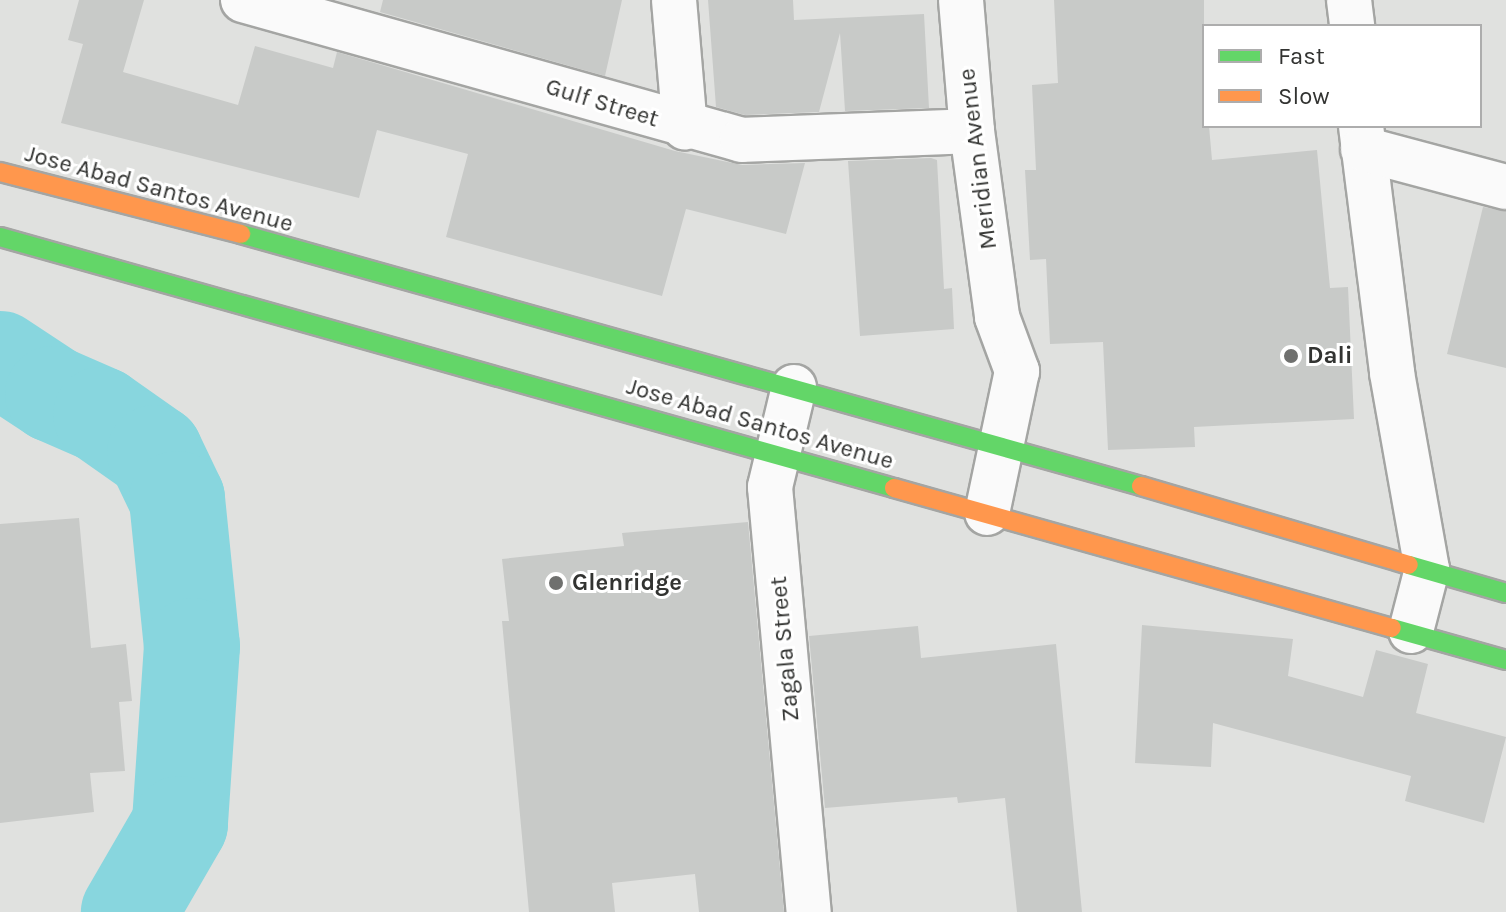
<!DOCTYPE html>
<html>
<head>
<meta charset="utf-8">
<style>
  body { margin:0 }
  #map { position:relative; width:1506px; height:912px; overflow:hidden; background:#e0e1df; font-family:Karla,sans-serif }
  div>[style] { position:absolute }
  [style*='--x'] { left:calc(var(--x)*1px); top:calc(var(--y)*1px); width:calc(var(--w)*1px); rotate:calc(var(--a)*1deg) }
  .river>* { height:96px; margin:-48px; padding:0 48px; transform-origin:48px; border-radius:48px; background:#88d6de }
  .building>* { inset:0; background:#c8cac8 }
  .roads { filter:drop-shadow(2px 0 #a4a5a3) drop-shadow(-2px 0 #a4a5a3) drop-shadow(0 2px #a4a5a3) drop-shadow(0 -2px #a4a5a3) }
  .street>* { height:44px; margin:-22px; padding:0 22px; transform-origin:22px; border-radius:22px; background:#fafafa }
  .fast>* { height:18px; margin:-9px; padding:0 9px; transform-origin:9px; border-radius:9px; background:#63d668 }
  .slow>* { height:18px; margin:-9px; padding:0 9px; transform-origin:9px; border-radius:9px; background:#ff974d }
  .dots>* { width:22px; height:22px; translate:-50% -50%; box-sizing:border-box; border:4px solid #fff; border-radius:50% }
  span { translate:-50% -50%; white-space:nowrap; text-align:center; line-height:1.15; -webkit-text-stroke:6px #fff; paint-order:stroke }
  .street-label { font-size:24px; color:#323331 }
  .poi-label { font-size:24px; color:#323331; font-weight:700 }
  .left { translate:0 -50%; text-align:left }
  .legend { position:absolute; left:1202px; top:24px; width:280px; height:104px; box-sizing:border-box; background:#fff; border:2px solid #adadad; margin:0; padding:10px 14px; list-style:none; font-size:24px; color:#323331 }
  .legend li { display:flex; align-items:center; gap:16px; height:40px }
  .legend b { width:40px; border:2px solid #adadad }
</style>
</head>
<body>
<div id="map">
  <div class="river">
    <div style="--x:0;--y:359;--w:64;--a:33.4"></div>
    <div style="--x:53;--y:394;--w:52;--a:23.6"></div>
    <div style="--x:101;--y:415;--w:66;--a:35.1"></div>
    <div style="--x:155;--y:453;--w:51;--a:64.4"></div>
    <div style="--x:177;--y:499;--w:148;--a:84.2"></div>
    <div style="--x:192;--y:646;--w:178;--a:93.9"></div>
    <div style="--x:180;--y:824;--w:102;--a:120.1"></div>
  </div>
  <div class="building">
    <div style="clip-path:polygon(79px 0,144px 0,123px 72px,238px 105px,255px 46px,333px 68px,337px 52px,675px 151px,742px 165px,805px 163px,786px 234px,686px 209px,662px 296px,446px 237px,468px 154px,377px 130px,359px 198px,61px 123px,83px 44px,68px 40px)"></div>
    <div style="clip-path:polygon(383px 0,622px 0,605px 76px,380px 12px)"></div>
    <div style="clip-path:polygon(708px 0,793px 0,794px 20px,924px 14px,929px 108px,845px 111px,840px 33px,819px 112px,745px 115px,716px 107px)"></div>
    <div style="clip-path:polygon(1054px 0,1204px 0,1204px 126px,1209px 126px,1212px 160px,1317px 150px,1330px 288px,1348px 287px,1354px 419px,1194px 427px,1195px 447px,1108px 450px,1103px 342px,1050px 344px,1046px 259px,1030px 260px,1025px 170px,1036px 170px,1032px 85px,1058px 83px)"></div>
    <div style="clip-path:polygon(931px 158px,937px 160px,944px 289px,952px 288px,954px 329px,860px 336px,848px 161px)"></div>
    <div style="clip-path:polygon(1483px 207px,1506px 211px,1506px 368px,1447px 354px)"></div>
    <div style="clip-path:polygon(79px 518px,91px 648px,126px 644px,132px 701px,119px 702px,125px 771px,90px 773px,94px 812px,0 823px,0 524px)"></div>
    <div style="clip-path:polygon(748px 522px,784px 912px,699px 912px,695px 874px,612px 883px,615px 912px,529px 912px,502px 621px,509px 621px,502px 559px,624px 546px,622px 533px)"></div>
    <div style="clip-path:polygon(1142px 625px,1293px 639px,1288px 676px,1363px 697px,1376px 650px,1428px 664px,1416px 713px,1506px 737px,1484px 823px,1405px 801px,1411px 776px,1213px 723px,1211px 767px,1135px 763px)"></div>
    <div style="clip-path:polygon(918px 626px,921px 658px,1056px 644px,1082px 912px,1017px 912px,1005px 798px,958px 803px,957px 797px,825px 808px,809px 636px)"></div>
  </div>
  <div class="roads">
    <div class="street">
      <div style="--x:243;--y:0;--w:518;--a:15.67"></div>
      <div style="--x:742;--y:140;--w:230;--a:-2.2"></div>
      <div style="--x:674;--y:0;--w:128;--a:85.1"></div>
      <div style="--x:961;--y:0;--w:131;--a:85.2"></div>
      <div style="--x:972;--y:131;--w:188;--a:82.3"></div>
      <div style="--x:997;--y:317;--w:58;--a:69.7"></div>
      <div style="--x:1017;--y:371;--w:145;--a:101.9"></div>
      <div style="--x:1349;--y:0;--w:26;--a:83"></div>
      <div style="--x:1361;--y:126;--w:249;--a:82.8"></div>
      <div style="--x:1392;--y:373;--w:199;--a:79.9"></div>
      <div style="--x:1427;--y:569;--w:64;--a:104.5"></div>
      <div style="--x:1363;--y:149;--w:148;--a:14.9"></div>
      <div style="--x:794;--y:387;--w:103;--a:103.5"></div>
      <div style="--x:770;--y:487;--w:427;--a:84.8"></div>
    </div>
    <div class="fast">
      <div style="--x:241;--y:234;--w:935;--a:15.64"></div>
      <div style="--x:0;--y:237;--w:929;--a:15.68"></div>
      <div style="--x:1409;--y:565;--w:101;--a:16.1"></div>
      <div style="--x:1392;--y:628;--w:118;--a:15.7"></div>
    </div>
    <div class="slow">
      <div style="--x:0;--y:172;--w:249;--a:14.4"></div>
      <div style="--x:1141;--y:486;--w:279;--a:16.4"></div>
      <div style="--x:894;--y:488;--w:517;--a:15.7"></div>
    </div>
  </div>
  <div class="dots">
    <div style="left:1291px;top:356px;background:#6f706e"></div>
    <div style="left:556px;top:583px;background:#6f706e"></div>
  </div>
  <div class="street-label">
    <span style="left:602px;top:103px;rotate:17deg">Gulf Street</span>
    <span style="left:978px;top:159px;rotate:-97deg">Meridian Avenue</span>
    <span style="left:159px;top:189px;rotate:15deg">Jose Abad Santos Avenue</span>
    <span style="left:760px;top:424px;rotate:16deg">Jose Abad Santos Avenue</span>
    <span style="left:785px;top:649px;rotate:-95deg">Zagala Street</span>
  </div>
  <div class="poi-label">
    <span class="left" style="left:1307px;top:356px">Dali</span>
    <span class="left" style="left:572px;top:583px">Glenridge</span>
  </div>
  <ul class="legend">
  <li><b style="height:10px;background:#63d668"></b>Fast</li>
  <li><b style="height:10px;background:#ff974d"></b>Slow</li>
  </ul>
</div>
</body>
</html>
